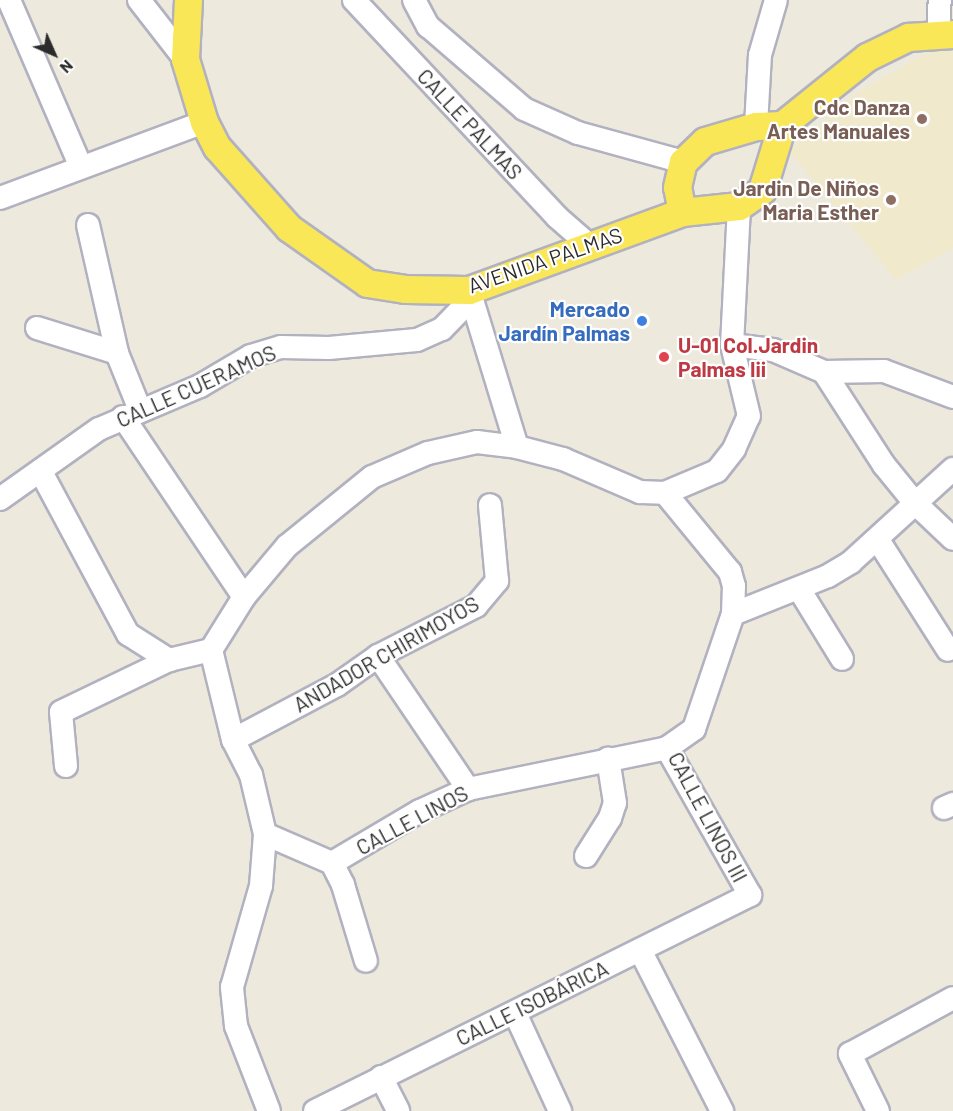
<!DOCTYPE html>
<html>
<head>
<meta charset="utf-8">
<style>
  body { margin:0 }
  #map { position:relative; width:953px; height:1111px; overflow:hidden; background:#eee9dd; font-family:Barlow,sans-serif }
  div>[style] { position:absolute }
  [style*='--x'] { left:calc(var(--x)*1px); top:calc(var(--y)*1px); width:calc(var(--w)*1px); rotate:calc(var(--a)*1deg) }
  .education>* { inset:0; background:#f0e9cb }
  .roads { filter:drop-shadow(2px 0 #b1b1c0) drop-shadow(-2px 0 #b1b1c0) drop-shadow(0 2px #b1b1c0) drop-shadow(0 -2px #b1b1c0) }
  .minor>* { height:22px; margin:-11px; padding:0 11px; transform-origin:11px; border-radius:11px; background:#fff }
  .major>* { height:27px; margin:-13.5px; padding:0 13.5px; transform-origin:13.5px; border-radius:13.5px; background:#f9e757 }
  .dots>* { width:16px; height:16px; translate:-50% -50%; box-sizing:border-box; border:3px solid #fff; border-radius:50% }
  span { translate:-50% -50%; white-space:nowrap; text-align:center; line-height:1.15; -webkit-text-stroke:4.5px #fff; paint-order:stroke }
  .education-label { font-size:21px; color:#785e54; font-weight:700 }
  .right { translate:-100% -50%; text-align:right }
  .street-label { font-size:21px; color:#2b2b2b }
  .shop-label { font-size:21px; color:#366cbe; font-weight:700 }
  .health-label { font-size:21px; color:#be3a42; font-weight:700 }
  .left { translate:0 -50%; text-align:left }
  .north { position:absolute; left:24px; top:24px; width:60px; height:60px; -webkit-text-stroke:4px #fff; paint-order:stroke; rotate:135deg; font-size:16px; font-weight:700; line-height:24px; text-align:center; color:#2b2b2b }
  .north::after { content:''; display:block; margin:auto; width:21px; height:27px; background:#2b2b2b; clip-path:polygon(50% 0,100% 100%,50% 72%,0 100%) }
</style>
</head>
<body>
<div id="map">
  <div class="education">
    <div style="clip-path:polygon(930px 51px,953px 52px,953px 248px,896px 280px,789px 151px,857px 93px)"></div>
  </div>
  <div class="roads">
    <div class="minor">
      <div style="--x:9;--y:0;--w:182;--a:66.7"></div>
      <div style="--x:139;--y:0;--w:75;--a:52.1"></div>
      <div style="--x:354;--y:0;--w:297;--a:46.9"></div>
      <div style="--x:557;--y:217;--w:43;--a:41.2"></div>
      <div style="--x:414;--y:0;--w:30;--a:62"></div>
      <div style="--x:428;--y:26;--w:127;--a:40.8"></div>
      <div style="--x:524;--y:109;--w:59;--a:24"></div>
      <div style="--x:578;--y:133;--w:109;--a:15.4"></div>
      <div style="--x:938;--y:33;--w:33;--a:-87"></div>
      <div style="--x:756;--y:126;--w:71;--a:-86.8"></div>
      <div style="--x:760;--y:55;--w:57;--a:-73.8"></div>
      <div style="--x:0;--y:198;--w:218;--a:-20.4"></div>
      <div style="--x:88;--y:225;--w:131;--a:77.2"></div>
      <div style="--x:117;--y:353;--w:61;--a:68"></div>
      <div style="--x:469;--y:290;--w:164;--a:73"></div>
      <div style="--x:37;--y:328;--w:84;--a:17.4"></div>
      <div style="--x:732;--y:345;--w:41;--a:7"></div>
      <div style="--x:773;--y:350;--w:56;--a:23.3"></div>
      <div style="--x:824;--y:372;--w:111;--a:57.2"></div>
      <div style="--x:884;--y:465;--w:49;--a:50.8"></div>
      <div style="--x:915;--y:503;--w:52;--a:43.5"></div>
      <div style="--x:824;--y:372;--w:60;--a:-1"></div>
      <div style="--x:884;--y:371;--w:74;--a:20.6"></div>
      <div style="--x:123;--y:417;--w:217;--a:56.1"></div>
      <div style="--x:41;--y:472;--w:184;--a:61.8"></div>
      <div style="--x:128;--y:634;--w:49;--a:32.4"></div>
      <div style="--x:0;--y:499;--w:121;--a:-35.3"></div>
      <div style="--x:99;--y:429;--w:110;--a:-23.1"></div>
      <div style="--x:200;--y:386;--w:59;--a:-30.5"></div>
      <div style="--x:251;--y:356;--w:31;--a:-17"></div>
      <div style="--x:281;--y:347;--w:48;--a:1.2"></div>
      <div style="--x:329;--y:348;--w:88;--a:-5.2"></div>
      <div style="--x:417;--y:340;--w:27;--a:-24"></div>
      <div style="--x:442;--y:329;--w:42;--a:-46"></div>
      <div style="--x:878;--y:540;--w:130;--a:57.5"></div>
      <div style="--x:799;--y:589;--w:82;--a:58.4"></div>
      <div style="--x:733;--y:614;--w:102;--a:-21.8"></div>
      <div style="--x:828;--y:576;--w:27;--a:-31"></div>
      <div style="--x:851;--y:562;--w:138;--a:-42.4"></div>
      <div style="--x:378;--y:656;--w:161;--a:55.9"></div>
      <div style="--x:233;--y:740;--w:118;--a:-27.9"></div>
      <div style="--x:337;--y:685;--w:50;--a:-35.3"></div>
      <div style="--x:378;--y:656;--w:110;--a:-27"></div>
      <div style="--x:476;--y:606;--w:33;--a:-50"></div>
      <div style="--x:497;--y:581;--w:76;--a:-95.3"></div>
      <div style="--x:66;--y:766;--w:54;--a:-95.3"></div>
      <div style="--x:61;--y:712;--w:120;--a:-25.7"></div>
      <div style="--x:169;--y:660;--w:43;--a:-13.4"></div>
      <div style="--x:944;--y:808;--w:10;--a:-24"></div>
      <div style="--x:265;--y:834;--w:73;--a:23.4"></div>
      <div style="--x:586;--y:856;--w:45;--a:-57.7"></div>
      <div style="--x:610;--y:818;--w:16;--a:-72"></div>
      <div style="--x:615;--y:803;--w:45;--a:-99"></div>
      <div style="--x:332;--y:863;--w:102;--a:-30.6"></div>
      <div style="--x:420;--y:811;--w:53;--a:-24.6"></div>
      <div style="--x:468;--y:789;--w:203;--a:-11.6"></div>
      <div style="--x:667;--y:748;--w:33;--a:-35"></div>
      <div style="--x:694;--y:729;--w:121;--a:-71.3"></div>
      <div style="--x:733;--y:614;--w:28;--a:-88"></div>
      <div style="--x:734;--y:586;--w:15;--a:-106"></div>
      <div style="--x:730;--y:572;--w:102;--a:-129.4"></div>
      <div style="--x:332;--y:863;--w:25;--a:63"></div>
      <div style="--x:343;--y:885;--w:79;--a:73.2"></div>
      <div style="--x:640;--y:950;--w:181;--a:63"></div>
      <div style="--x:515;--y:1013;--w:108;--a:65.3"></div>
      <div style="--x:381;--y:1077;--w:38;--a:63"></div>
      <div style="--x:269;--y:1111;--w:91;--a:-111.2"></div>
      <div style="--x:236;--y:1026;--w:39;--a:-96"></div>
      <div style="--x:232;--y:987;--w:105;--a:-74"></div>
      <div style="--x:261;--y:886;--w:52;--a:-85.6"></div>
      <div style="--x:265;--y:834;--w:61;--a:-103.3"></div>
      <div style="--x:251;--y:775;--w:39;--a:-117"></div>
      <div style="--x:233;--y:740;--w:93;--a:-103.7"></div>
      <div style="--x:211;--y:650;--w:62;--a:-58.1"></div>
      <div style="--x:244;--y:597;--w:67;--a:-49.9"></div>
      <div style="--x:287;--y:546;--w:109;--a:-39.1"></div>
      <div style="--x:372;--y:477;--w:61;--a:-23.2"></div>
      <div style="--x:428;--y:453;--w:50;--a:-12.7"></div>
      <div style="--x:477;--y:442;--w:40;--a:7.1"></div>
      <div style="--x:517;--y:447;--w:48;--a:14.6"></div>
      <div style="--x:563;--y:459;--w:84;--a:23.2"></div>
      <div style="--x:640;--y:492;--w:25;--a:2"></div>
      <div style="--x:665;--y:493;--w:56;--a:-22.9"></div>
      <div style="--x:717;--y:471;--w:28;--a:-52"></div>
      <div style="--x:734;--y:449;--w:36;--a:-66"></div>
      <div style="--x:749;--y:416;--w:73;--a:-103.5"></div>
      <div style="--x:732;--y:345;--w:139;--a:-87.1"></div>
      <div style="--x:315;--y:1111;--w:486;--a:-26.4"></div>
      <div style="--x:750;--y:895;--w:169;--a:-119.5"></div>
      <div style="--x:878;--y:1111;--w:64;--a:-116.2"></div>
      <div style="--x:850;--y:1054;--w:117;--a:-28.5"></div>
    </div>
    <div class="major">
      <div style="--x:188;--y:0;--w:59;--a:92.9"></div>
      <div style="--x:185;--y:59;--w:66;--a:73.2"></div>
      <div style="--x:204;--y:122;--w:28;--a:63"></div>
      <div style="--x:217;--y:147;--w:108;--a:48.4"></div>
      <div style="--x:289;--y:228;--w:95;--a:35.2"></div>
      <div style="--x:367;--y:283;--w:38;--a:9"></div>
      <div style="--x:405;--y:289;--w:64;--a:0.9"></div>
      <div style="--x:469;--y:290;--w:227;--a:-20.1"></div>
      <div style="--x:682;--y:212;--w:57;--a:-6"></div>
      <div style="--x:739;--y:206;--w:28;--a:-35"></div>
      <div style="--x:762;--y:190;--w:68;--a:-72.9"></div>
      <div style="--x:682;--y:212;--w:25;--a:-101"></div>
      <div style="--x:677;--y:187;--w:26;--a:-77"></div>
      <div style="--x:683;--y:162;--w:30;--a:-44"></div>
      <div style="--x:705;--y:141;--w:53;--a:-16.4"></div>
      <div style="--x:756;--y:126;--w:26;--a:-2"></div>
      <div style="--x:782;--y:125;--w:109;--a:-38.7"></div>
      <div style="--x:867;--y:57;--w:46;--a:-26"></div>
      <div style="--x:908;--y:37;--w:45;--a:-3.8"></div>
    </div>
  </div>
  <div class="dots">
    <div style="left:922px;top:119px;background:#8d6e63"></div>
    <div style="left:891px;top:200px;background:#8d6e63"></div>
    <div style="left:642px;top:321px;background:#3f7fe0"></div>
    <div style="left:664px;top:357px;background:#e0444e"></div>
  </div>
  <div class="education-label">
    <span class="right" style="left:910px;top:119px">Cdc Danza<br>Artes Manuales</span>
    <span class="right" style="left:879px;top:200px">Jardin De Niños<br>Maria Esther</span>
  </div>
  <div class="street-label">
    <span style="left:470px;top:124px;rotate:47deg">CALLE PALMAS</span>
    <span style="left:545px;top:260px;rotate:-19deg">AVENIDA PALMAS</span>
    <span style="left:196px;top:386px;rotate:-24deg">CALLE CUERAMOS</span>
    <span style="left:386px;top:654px;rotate:-30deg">ANDADOR CHIRIMOYOS</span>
    <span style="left:708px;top:817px;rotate:62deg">CALLE LINOS III</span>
    <span style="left:412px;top:820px;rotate:-28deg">CALLE LINOS</span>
    <span style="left:532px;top:1003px;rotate:-26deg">CALLE ISOBÁRICA</span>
  </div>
  <div class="shop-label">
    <span class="right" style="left:630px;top:321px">Mercado<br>Jardín Palmas</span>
  </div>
  <div class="health-label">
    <span class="left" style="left:678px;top:357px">U-01 Col.Jardin<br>Palmas Iii</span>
  </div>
  <div class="north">N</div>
</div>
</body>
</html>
